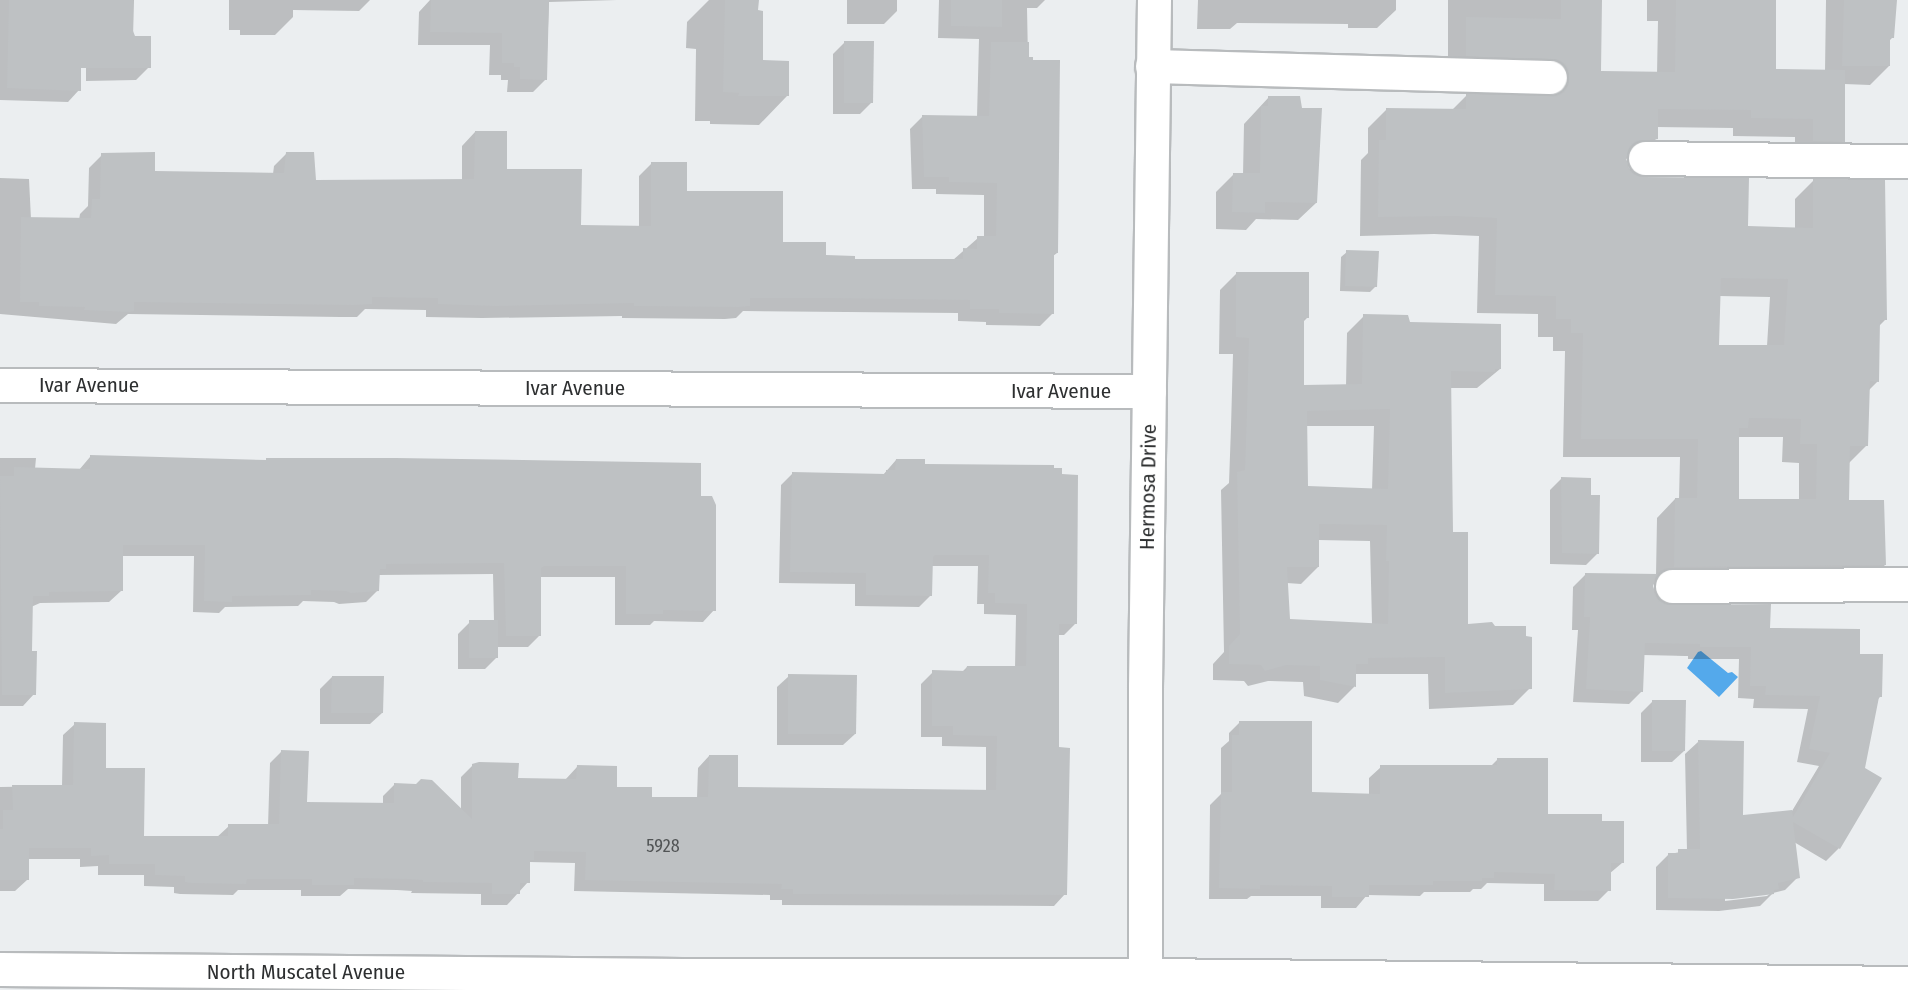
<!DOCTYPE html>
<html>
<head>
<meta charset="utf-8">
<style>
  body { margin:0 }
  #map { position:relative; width:1908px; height:990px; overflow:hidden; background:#ebeef0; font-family:"Fira Sans Condensed",sans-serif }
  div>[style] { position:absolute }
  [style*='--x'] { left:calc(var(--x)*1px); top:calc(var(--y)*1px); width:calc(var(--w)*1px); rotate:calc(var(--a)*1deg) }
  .water>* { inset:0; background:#54a9eb }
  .shadow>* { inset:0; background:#0003 }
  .building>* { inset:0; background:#bec1c3 }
  .roads { filter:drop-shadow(2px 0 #b8bbbd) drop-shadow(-2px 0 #b8bbbd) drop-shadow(0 2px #b8bbbd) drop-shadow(0 -2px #b8bbbd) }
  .minor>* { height:33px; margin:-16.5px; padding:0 16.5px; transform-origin:16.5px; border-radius:16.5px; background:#fff }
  span { translate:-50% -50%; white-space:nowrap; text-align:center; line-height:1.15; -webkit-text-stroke:4.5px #fff; paint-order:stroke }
  .number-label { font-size:18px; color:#515455 }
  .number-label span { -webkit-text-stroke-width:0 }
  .street-label { font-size:21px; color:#2d2f30 }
</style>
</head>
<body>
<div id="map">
  <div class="water">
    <div style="clip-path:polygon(1701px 651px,1728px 673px,1732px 672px,1738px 677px,1719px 697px,1687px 668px,1698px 652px)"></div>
  </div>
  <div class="shadow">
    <div style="clip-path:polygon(0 0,46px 0,79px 90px,68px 102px,0 100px)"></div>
    <div style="clip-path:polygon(86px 0,134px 0,133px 37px,149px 67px,136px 80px,86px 81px)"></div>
    <div style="clip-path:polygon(229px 0,370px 0,359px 11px,293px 10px,293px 17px,275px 35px,240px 35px,240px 30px,229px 30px)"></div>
    <div style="clip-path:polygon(430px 0,617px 0,549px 2px,546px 79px,533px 92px,507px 92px,508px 80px,501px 80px,501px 75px,489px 75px,490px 45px,418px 45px,419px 12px)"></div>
    <div style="clip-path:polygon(709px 0,757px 0,761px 62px,787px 96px,759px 125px,710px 124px,710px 121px,695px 121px,696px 49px,686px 48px,687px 22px)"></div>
    <div style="clip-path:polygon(847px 0,897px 0,897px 11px,884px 24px,847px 24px)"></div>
    <div style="clip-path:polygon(939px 0,1045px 0,1037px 8px,1027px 8px,1028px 59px,1057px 253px,1053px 256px,1053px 313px,1040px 326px,986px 325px,986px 322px,958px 321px,958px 313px,743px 311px,736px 318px,725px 319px,622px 318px,622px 316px,482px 318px,426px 317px,426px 310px,365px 309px,357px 317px,340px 317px,128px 314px,116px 324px,0 314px,0 178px,29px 179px,31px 219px,79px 220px,80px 214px,88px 206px,89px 168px,102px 155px,154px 172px,273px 174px,274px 166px,287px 153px,315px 181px,462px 180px,462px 146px,475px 132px,506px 170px,580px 227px,639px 227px,639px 176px,652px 163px,686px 192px,781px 243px,824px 257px,853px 260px,953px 260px,978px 238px,984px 238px,984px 195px,936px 194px,936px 189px,912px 189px,910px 129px,923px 116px,977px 117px,979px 39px,938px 38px)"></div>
    <div style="clip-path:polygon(1198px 0,1396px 0,1396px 10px,1377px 28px,1348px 28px,1348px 24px,1237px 23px,1230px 29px,1197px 29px)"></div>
    <div style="clip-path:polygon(evenodd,1448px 0,1601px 0,1599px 73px,1657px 74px,1658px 21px,1647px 21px,1647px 0,1774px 0,1774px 71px,1825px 71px,1826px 0,1896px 0,1892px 38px,1889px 41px,1889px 66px,1870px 85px,1844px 84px,1843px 141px,1825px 160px,1795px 159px,1795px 137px,1733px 136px,1733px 128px,1656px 127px,1656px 139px,1637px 158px,1625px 159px,1628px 168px,1635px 176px,1747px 227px,1795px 229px,1795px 199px,1814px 180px,1885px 320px,1879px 326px,1878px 381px,1868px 391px,1867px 445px,1848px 464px,1848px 501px,1885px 565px,1866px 583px,1656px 585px,1656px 576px,1652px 585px,1654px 596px,1661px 603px,1769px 629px,1858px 655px,1880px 697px,1877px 700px,1863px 769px,1880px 779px,1839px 848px,1826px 861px,1794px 842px,1798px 877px,1785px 890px,1773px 893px,1760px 906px,1719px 911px,1656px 910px,1656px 867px,1669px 854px,1687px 851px,1685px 754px,1698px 742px,1742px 816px,1792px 811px,1819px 766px,1797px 762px,1808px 709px,1753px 708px,1754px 699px,1738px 698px,1739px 659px,1688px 659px,1688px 656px,1643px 655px,1642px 691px,1629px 704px,1573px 702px,1578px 630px,1572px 630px,1573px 587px,1586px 574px,1656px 575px,1657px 518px,1675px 499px,1679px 499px,1680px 457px,1563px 457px,1565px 351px,1553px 351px,1553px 337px,1538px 337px,1538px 314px,1477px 313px,1479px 236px,1434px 234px,1360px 236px,1361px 160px,1368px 153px,1368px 128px,1386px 110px,1452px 110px,1467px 95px,1551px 97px,1549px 87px,1448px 74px,1448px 0,1719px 296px,1770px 297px,1767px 346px,1717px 346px,1719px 296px,1448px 0,1738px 437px,1783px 437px,1782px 462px,1799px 463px,1799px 500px,1738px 500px,1738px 437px,1448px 0,1771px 893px,1767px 896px,1725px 901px,1725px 898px,1771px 893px)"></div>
    <div style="clip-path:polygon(845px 42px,872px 102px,860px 114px,833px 114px,833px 54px)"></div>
    <div style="clip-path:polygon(1269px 97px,1316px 203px,1298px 220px,1256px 219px,1246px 230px,1216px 229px,1216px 192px,1233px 175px,1243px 175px,1244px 124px)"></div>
    <div style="clip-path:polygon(1347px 252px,1376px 286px,1370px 292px,1340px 291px,1341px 257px)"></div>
    <div style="clip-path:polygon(evenodd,1237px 273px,1307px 318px,1302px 323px,1303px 387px,1346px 386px,1347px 333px,1364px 316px,1409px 324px,1500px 369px,1477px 388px,1450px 388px,1451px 534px,1466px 625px,1530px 688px,1513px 705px,1429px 709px,1428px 674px,1356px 674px,1354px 687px,1338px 703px,1304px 696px,1303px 682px,1268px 681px,1248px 686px,1244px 681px,1213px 680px,1213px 664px,1224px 652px,1221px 490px,1229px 483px,1231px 427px,1233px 354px,1219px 354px,1220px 290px,1237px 273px,1306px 426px,1374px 426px,1372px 490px,1307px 488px,1306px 426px,1237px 273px,1318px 540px,1370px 541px,1372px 624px,1289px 621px,1287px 583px,1301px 584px,1318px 567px,1318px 540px)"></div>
    <div style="clip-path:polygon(90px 457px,264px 462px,267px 459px,699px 497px,714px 610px,703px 622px,654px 621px,650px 625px,615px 625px,615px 577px,540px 577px,539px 636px,528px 647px,497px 647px,497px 657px,485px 669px,458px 669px,458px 634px,470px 622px,494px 622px,493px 574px,378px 575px,378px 590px,366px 602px,339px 604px,334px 602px,303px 601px,298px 606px,225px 607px,219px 613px,193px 612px,194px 556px,121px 556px,121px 591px,109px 602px,40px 603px,31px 607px,30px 653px,34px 694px,23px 706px,0 706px,0 458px,36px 458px,35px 469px,79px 470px)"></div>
    <div style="clip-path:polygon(896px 460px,924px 465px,1075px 624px,1064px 635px,1057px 635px,1057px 749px,1065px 894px,1054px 906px,782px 905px,782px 900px,770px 900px,770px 895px,574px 891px,575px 863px,529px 862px,528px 882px,507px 905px,481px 905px,481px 894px,411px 893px,412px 891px,397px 890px,348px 889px,340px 896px,301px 896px,301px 890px,238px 890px,233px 895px,180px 894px,174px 893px,174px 887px,144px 886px,144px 875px,98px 875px,98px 866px,80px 867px,80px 859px,27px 859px,27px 880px,15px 891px,0 891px,0 787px,62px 786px,63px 735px,75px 724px,143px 837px,216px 838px,229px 826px,268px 826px,270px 763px,281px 752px,306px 803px,383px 804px,383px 796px,394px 785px,461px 810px,461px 777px,473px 765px,517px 780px,565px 780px,577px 767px,615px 788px,650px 798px,697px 798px,698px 768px,709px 756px,737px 789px,986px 792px,986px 747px,942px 746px,942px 737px,921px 737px,921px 684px,933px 672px,962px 672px,967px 667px,1015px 668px,1016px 615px,984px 614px,984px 604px,977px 604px,978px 566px,931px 566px,931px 595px,919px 607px,855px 606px,855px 584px,779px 583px,781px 485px,793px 473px,883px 475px)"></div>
    <div style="clip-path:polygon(1562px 478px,1589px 496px,1598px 553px,1586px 565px,1550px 564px,1550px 490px)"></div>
    <div style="clip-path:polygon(789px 676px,855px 734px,843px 745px,777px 745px,777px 687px)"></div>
    <div style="clip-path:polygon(332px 677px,382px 713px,370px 724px,320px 724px,320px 689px)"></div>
    <div style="clip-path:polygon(1653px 701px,1684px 751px,1672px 762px,1641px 762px,1641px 713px)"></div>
    <div style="clip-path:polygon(1240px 722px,1311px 794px,1369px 795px,1369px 778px,1381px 767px,1491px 766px,1497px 760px,1546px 815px,1600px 823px,1622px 863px,1609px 874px,1609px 890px,1598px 901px,1544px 901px,1544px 884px,1487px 883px,1481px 889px,1473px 889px,1470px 892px,1424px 892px,1420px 896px,1367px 895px,1356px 908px,1321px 908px,1321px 896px,1251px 896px,1247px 899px,1209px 899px,1210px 805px,1221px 794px,1221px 748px,1229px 741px,1229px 733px)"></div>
  </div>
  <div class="building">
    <div style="clip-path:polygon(9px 0,133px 0,133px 31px,135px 36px,151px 36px,151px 68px,81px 68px,81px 91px,7px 88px)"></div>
    <div style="clip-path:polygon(431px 0,549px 0,547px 80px,520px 79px,520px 67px,514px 67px,514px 63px,502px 63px,502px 33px,430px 32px)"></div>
    <div style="clip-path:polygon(725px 0,759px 0,758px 10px,763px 11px,763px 60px,789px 61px,789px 96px,738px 96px,739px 93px,723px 92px)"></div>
    <div style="clip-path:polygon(951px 0,1002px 0,1002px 27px,951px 26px)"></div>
    <div style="clip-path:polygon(evenodd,1561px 0,1602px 0,1601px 71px,1675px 72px,1676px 0,1776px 0,1776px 69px,1845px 70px,1845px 142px,1813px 141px,1813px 119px,1751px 118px,1751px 110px,1658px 109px,1658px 139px,1635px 142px,1629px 149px,1626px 158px,1629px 168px,1636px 174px,1644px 177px,1749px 178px,1748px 226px,1813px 228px,1813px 179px,1885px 179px,1887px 320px,1880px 320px,1879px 382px,1870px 381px,1868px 446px,1850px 446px,1849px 500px,1884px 500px,1886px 565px,1674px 567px,1675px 498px,1697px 498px,1698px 439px,1581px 439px,1583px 333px,1571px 333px,1571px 319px,1556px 319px,1556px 296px,1495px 295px,1497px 218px,1454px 216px,1378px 217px,1379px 140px,1386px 140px,1386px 108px,1466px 109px,1466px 93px,1549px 96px,1559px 93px,1566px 86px,1569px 77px,1566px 68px,1559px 61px,1466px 56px,1466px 17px,1561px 19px,1561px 0,1721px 278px,1788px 279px,1784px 345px,1719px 345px,1721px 278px,1561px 0,1749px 418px,1801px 419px,1800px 444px,1817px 444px,1816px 499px,1739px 499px,1739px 428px,1748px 428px,1749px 418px)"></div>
    <div style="clip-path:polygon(1844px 0,1897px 0,1894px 38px,1890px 38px,1890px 66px,1842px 66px)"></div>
    <div style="clip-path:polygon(844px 41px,874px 41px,873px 103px,844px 103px)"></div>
    <div style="clip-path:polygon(991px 42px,1029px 42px,1029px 57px,1033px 57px,1033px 60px,1060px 60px,1058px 253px,1054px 253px,1054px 314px,999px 313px,999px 309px,970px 309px,970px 300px,824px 298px,750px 298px,750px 306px,739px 307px,634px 306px,634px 303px,496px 306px,438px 304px,438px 298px,372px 297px,372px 304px,353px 305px,134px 302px,134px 311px,130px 312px,84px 310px,85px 307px,39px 306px,39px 302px,20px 302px,21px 217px,91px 218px,92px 199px,100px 199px,101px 153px,155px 152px,155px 171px,284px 173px,286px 152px,314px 152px,316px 180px,474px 179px,475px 131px,507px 131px,507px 169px,582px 169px,581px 225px,651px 226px,651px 162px,687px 162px,687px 191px,783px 191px,783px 242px,826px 242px,826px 255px,855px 256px,855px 259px,963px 259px,963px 248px,977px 249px,977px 236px,996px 236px,997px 183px,949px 182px,949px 177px,924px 177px,922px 115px,989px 116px)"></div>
    <div style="clip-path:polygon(1268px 96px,1300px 96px,1302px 108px,1322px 108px,1317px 203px,1265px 202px,1265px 213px,1232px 212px,1233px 173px,1260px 173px,1261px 106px,1268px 106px)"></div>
    <div style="clip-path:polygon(1346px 250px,1379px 251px,1377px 287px,1345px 286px)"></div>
    <div style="clip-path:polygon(evenodd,1236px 272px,1309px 272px,1309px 318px,1304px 318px,1304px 385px,1362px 384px,1363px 314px,1408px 315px,1410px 322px,1501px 324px,1501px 369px,1495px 369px,1495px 372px,1451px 371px,1453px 532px,1468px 532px,1468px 624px,1492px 622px,1495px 626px,1526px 626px,1526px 636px,1532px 637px,1532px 689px,1445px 693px,1445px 657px,1368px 658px,1368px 664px,1356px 664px,1356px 687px,1320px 680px,1320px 666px,1286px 665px,1265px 671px,1261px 665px,1229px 664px,1229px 646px,1240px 634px,1237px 472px,1245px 470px,1247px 410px,1249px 338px,1236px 337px,1236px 272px,1390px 409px,1388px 489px,1308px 486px,1307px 411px,1390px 409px,1236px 272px,1319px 524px,1387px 525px,1386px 561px,1389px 561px,1388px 624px,1290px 619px,1287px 567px,1319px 567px,1319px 524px)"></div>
    <div style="clip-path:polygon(90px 455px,266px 460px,266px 458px,396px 458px,701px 463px,701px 496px,712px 496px,716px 505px,716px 611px,663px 610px,663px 614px,626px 614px,626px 566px,544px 566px,541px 568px,541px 636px,506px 636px,504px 563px,386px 564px,386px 569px,380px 569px,379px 591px,351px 593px,346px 591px,311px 590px,311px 595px,232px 596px,232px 602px,204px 601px,205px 545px,123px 545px,123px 591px,49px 592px,49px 596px,33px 596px,32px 651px,37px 651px,36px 695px,2px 695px,0 476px,14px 476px,14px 467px,90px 469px)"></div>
    <div style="clip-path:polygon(896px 459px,925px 459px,925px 464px,1054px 465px,1054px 468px,1062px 468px,1062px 474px,1078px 475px,1077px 624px,1059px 624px,1059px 747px,1070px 748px,1067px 895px,793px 894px,793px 889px,781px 889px,782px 884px,585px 880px,586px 852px,534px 851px,534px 860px,530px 860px,530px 883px,520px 883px,520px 894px,492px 894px,492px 883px,423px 882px,423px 880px,409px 879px,354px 878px,354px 885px,312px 885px,312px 879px,247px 879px,246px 884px,192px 883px,185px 882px,185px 876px,155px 875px,155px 864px,109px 864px,109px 855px,91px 856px,91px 848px,29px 848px,29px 880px,0 880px,0 829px,3px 829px,3px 810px,13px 810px,12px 785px,73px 785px,74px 722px,106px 723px,106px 768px,145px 768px,144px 836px,228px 836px,228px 824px,279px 824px,281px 750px,309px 751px,307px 802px,394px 803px,394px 783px,416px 784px,421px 779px,432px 780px,472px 819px,472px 764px,479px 762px,519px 763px,518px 778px,576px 779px,577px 765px,617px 766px,617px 787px,652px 787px,652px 797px,708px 797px,709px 755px,738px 755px,738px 787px,996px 790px,997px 736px,953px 735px,953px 726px,932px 726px,932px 670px,966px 671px,967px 666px,1026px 666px,1027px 604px,995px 603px,995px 593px,988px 593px,989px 555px,935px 555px,933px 557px,932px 596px,866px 595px,866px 573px,790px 572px,792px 472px,886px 474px,886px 470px,895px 470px)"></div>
    <div style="clip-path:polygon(1561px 477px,1591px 478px,1591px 495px,1600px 495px,1599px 554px,1562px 553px)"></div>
    <div style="clip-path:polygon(1585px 573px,1658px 574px,1653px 586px,1656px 595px,1662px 602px,1672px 605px,1771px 604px,1770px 628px,1860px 629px,1860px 654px,1883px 654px,1882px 697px,1879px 697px,1865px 768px,1882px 778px,1840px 849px,1793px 822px,1800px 878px,1778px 883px,1779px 889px,1774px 890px,1774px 894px,1733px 899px,1668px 898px,1668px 853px,1678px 853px,1678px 849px,1700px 849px,1698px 740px,1744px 741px,1743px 815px,1792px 810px,1793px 817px,1830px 753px,1809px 749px,1820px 696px,1765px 695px,1766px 686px,1750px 686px,1751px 647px,1700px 647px,1700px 644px,1645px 643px,1643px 692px,1586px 689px,1590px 617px,1584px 617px)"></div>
    <div style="clip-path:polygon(469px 620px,498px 620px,498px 658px,469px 658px)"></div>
    <div style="clip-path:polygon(788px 674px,857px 675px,856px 734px,788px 734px)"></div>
    <div style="clip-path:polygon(332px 676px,384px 676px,383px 713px,331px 713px)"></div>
    <div style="clip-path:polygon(1652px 700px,1686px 700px,1685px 751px,1652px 751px)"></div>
    <div style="clip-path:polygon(1239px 721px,1312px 721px,1312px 792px,1380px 794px,1380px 765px,1497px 765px,1497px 758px,1548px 758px,1548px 814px,1602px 814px,1602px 821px,1624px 821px,1624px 863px,1611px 863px,1611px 891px,1554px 890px,1555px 874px,1494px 872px,1494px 878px,1482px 878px,1482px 881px,1433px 881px,1433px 885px,1369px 885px,1369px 897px,1332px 897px,1332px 886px,1260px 885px,1260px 889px,1219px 888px,1221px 792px,1232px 792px,1232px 735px,1239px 735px)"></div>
  </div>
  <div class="roads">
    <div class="minor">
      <div style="--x:1152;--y:66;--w:398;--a:1.6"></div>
      <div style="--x:1645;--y:158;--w:263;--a:0.7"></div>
      <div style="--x:0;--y:385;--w:1149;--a:0.3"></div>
      <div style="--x:1672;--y:586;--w:236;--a:-0.5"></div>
      <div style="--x:0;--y:969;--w:682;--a:0.5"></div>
      <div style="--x:682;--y:975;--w:463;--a:0"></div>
      <div style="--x:1145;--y:975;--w:763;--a:0.6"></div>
      <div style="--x:1145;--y:990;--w:303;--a:-90"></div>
      <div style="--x:1145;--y:687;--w:687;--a:-89.25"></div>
    </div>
  </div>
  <div class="number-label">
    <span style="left:663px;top:846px">5928</span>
  </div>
  <div class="street-label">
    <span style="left:89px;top:385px">Ivar Avenue</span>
    <span style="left:575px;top:388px">Ivar Avenue</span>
    <span style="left:1061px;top:391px">Ivar Avenue</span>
    <span style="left:1148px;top:487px;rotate:-89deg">Hermosa Drive</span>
    <span style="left:306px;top:972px">North Muscatel Avenue</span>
  </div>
</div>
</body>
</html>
